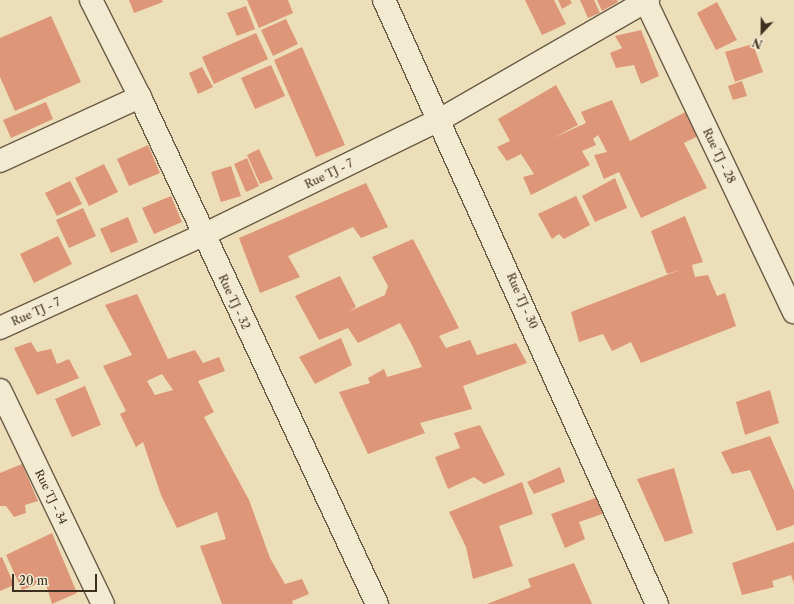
<!DOCTYPE html>
<html>
<head>
<meta charset="utf-8">
<style>
  body { margin:0 }
  #map { position:relative; width:794px; height:604px; overflow:hidden; background:#ecdeb9; font-family:"Libre Caslon Text",serif }
  div>[style] { position:absolute }
  [style*='--x'] { left:calc(var(--x)*1px); top:calc(var(--y)*1px); width:calc(var(--w)*1px); rotate:calc(var(--a)*1deg) }
  .building>* { inset:0; background:#de9678 }
  .roads { filter:drop-shadow(1px 0 #6a5b46) drop-shadow(-1px 0 #6a5b46) drop-shadow(0 1px #6a5b46) drop-shadow(0 -1px #6a5b46) }
  .minor>* { height:22px; margin:-11px; padding:0 11px; transform-origin:11px; border-radius:11px; background:#f3ead2 }
  span { translate:-50% -50%; white-space:nowrap; text-align:center; line-height:1.15; -webkit-text-stroke:4px #f3ead2; paint-order:stroke }
  .street-label { font-size:11px; color:#3e2f1f }
  .north { position:absolute; left:742px; top:12px; width:40px; height:40px; -webkit-text-stroke:3px #f3ead2; paint-order:stroke; rotate:202deg; font-size:11px; font-weight:700; line-height:16px; text-align:center; color:#3e2f1f }
  .north::after { content:''; display:block; margin:auto; width:14px; height:18px; background:#3e2f1f; clip-path:polygon(50% 0,100% 100%,50% 72%,0 100%) }
  .scale { position:absolute; left:12px; top:574px; width:85px; height:18px; box-sizing:border-box; border:2px solid #3e2f1f; border-top:0; padding-left:5px; font-size:12px; line-height:14px; white-space:nowrap; color:#3e2f1f; -webkit-text-stroke:3px #f3ead2; paint-order:stroke }
</style>
</head>
<body>
<div id="map">
  <div class="building">
    <div style="clip-path:polygon(129px 0,162px 0,163px 2px,134px 13px)"></div>
    <div style="clip-path:polygon(247px 0,288px 0,293px 13px,259px 28px)"></div>
    <div style="clip-path:polygon(525px 0,554px 0,566px 24px,542px 35px)"></div>
    <div style="clip-path:polygon(558px 0,570px 0,572px 3px,562px 9px)"></div>
    <div style="clip-path:polygon(580px 0,594px 0,600px 13px,588px 18px)"></div>
    <div style="clip-path:polygon(597px 0,617px 0,618px 2px,602px 11px)"></div>
    <div style="clip-path:polygon(717px 2px,737px 40px,716px 50px,697px 13px)"></div>
    <div style="clip-path:polygon(246px 6px,255px 29px,237px 36px,227px 13px)"></div>
    <div style="clip-path:polygon(51px 16px,81px 82px,15px 111px,0 77px,0 38px)"></div>
    <div style="clip-path:polygon(286px 19px,298px 44px,273px 56px,261px 30px)"></div>
    <div style="clip-path:polygon(641px 30px,659px 76px,641px 84px,634px 65px,616px 68px,610px 53px,622px 48px,615px 36px)"></div>
    <div style="clip-path:polygon(256px 33px,268px 59px,214px 84px,202px 57px)"></div>
    <div style="clip-path:polygon(753px 44px,763px 72px,735px 82px,725px 52px)"></div>
    <div style="clip-path:polygon(302px 47px,345px 145px,316px 157px,274px 60px)"></div>
    <div style="clip-path:polygon(271px 65px,285px 96px,255px 109px,241px 78px)"></div>
    <div style="clip-path:polygon(202px 67px,213px 87px,198px 94px,189px 73px)"></div>
    <div style="clip-path:polygon(742px 81px,747px 96px,733px 100px,728px 86px)"></div>
    <div style="clip-path:polygon(556px 85px,578px 125px,553px 138px,586px 123px,581px 112px,612px 100px,630px 141px,691px 109px,704px 133px,684px 143px,707px 188px,641px 218px,619px 172px,604px 179px,594px 155px,607px 152px,598px 135px,593px 139px,596px 145px,582px 151px,590px 165px,531px 195px,523px 177px,534px 174px,521px 154px,507px 161px,497px 147px,510px 141px,498px 119px)"></div>
    <div style="clip-path:polygon(46px 102px,53px 119px,11px 138px,3px 120px)"></div>
    <div style="clip-path:polygon(148px 145px,160px 173px,129px 186px,117px 159px)"></div>
    <div style="clip-path:polygon(259px 149px,273px 179px,260px 184px,247px 155px)"></div>
    <div style="clip-path:polygon(247px 158px,259px 186px,246px 192px,234px 164px)"></div>
    <div style="clip-path:polygon(104px 164px,118px 192px,89px 206px,75px 178px)"></div>
    <div style="clip-path:polygon(231px 166px,241px 196px,221px 202px,211px 172px)"></div>
    <div style="clip-path:polygon(615px 178px,627px 208px,595px 222px,582px 196px)"></div>
    <div style="clip-path:polygon(70px 181px,82px 204px,57px 216px,45px 193px)"></div>
    <div style="clip-path:polygon(366px 183px,388px 227px,361px 238px,353px 227px,288px 256px,300px 277px,260px 293px,239px 238px)"></div>
    <div style="clip-path:polygon(171px 196px,182px 222px,154px 234px,142px 208px)"></div>
    <div style="clip-path:polygon(576px 196px,590px 225px,564px 239px,559px 234px,552px 239px,538px 214px)"></div>
    <div style="clip-path:polygon(83px 208px,96px 236px,69px 248px,56px 220px)"></div>
    <div style="clip-path:polygon(685px 216px,703px 262px,692px 265px,695px 277px,708px 275px,717px 296px,725px 293px,736px 326px,641px 363px,631px 342px,612px 351px,603px 334px,579px 342px,571px 312px,682px 269px,667px 274px,651px 231px)"></div>
    <div style="clip-path:polygon(128px 217px,138px 242px,111px 253px,100px 229px)"></div>
    <div style="clip-path:polygon(58px 236px,72px 264px,34px 283px,20px 254px)"></div>
    <div style="clip-path:polygon(413px 239px,459px 328px,439px 336px,446px 348px,470px 340px,477px 355px,516px 343px,527px 363px,463px 386px,472px 409px,420px 423px,425px 433px,368px 454px,339px 392px,370px 383px,368px 378px,384px 369px,387px 377px,422px 367px,413px 347px,400px 323px,358px 343px,348px 328px,319px 340px,295px 296px,340px 276px,356px 307px,348px 312px,385px 295px,388px 286px,372px 257px)"></div>
    <div style="clip-path:polygon(evenodd,137px 294px,168px 359px,195px 350px,203px 363px,219px 357px,225px 371px,198px 381px,214px 412px,204px 417px,249px 500px,270px 558px,285px 584px,302px 579px,309px 594px,292px 601px,293px 604px,222px 604px,200px 546px,226px 539px,217px 512px,177px 528px,161px 495px,143px 442px,136px 447px,120px 414px,126px 411px,103px 366px,132px 355px,105px 305px,137px 294px,162px 374px,173px 390px,155px 395px,147px 381px,162px 374px)"></div>
    <div style="clip-path:polygon(341px 338px,352px 365px,315px 384px,299px 357px)"></div>
    <div style="clip-path:polygon(31px 342px,37px 352px,51px 349px,57px 364px,69px 359px,79px 378px,37px 395px,14px 348px)"></div>
    <div style="clip-path:polygon(85px 386px,101px 425px,72px 437px,55px 399px)"></div>
    <div style="clip-path:polygon(770px 390px,779px 423px,745px 435px,736px 402px)"></div>
    <div style="clip-path:polygon(480px 425px,505px 475px,484px 484px,474px 477px,448px 489px,435px 457px,460px 448px,454px 433px)"></div>
    <div style="clip-path:polygon(770px 436px,794px 491px,794px 525px,777px 531px,750px 470px,732px 474px,721px 452px)"></div>
    <div style="clip-path:polygon(22px 464px,38px 501px,25px 505px,26px 513px,14px 517px,6px 506px,0 506px,0 473px)"></div>
    <div style="clip-path:polygon(560px 467px,565px 482px,534px 494px,527px 482px)"></div>
    <div style="clip-path:polygon(674px 468px,693px 533px,665px 542px,637px 479px)"></div>
    <div style="clip-path:polygon(522px 482px,533px 514px,499px 526px,513px 566px,473px 579px,466px 547px,449px 512px)"></div>
    <div style="clip-path:polygon(601px 496px,611px 511px,579px 522px,585px 539px,565px 548px,551px 514px)"></div>
    <div style="clip-path:polygon(52px 533px,77px 593px,52px 604px,45px 581px,22px 590px,6px 555px)"></div>
    <div style="clip-path:polygon(794px 542px,794px 584px,791px 575px,772px 581px,774px 587px,742px 595px,732px 563px)"></div>
    <div style="clip-path:polygon(2px 557px,14px 585px,0 591px,0 558px)"></div>
    <div style="clip-path:polygon(574px 563px,592px 604px,487px 604px,531px 587px,528px 579px)"></div>
  </div>
  <div class="roads">
    <div class="minor">
      <div style="--x:91;--y:0;--w:109;--a:63.2"></div>
      <div style="--x:140;--y:97;--w:560;--a:64.95"></div>
      <div style="--x:384;--y:0;--w:663;--a:65.68"></div>
      <div style="--x:645;--y:0;--w:346;--a:64.5"></div>
      <div style="--x:0;--y:161;--w:154;--a:-24.6"></div>
      <div style="--x:0;--y:328;--w:223;--a:-24.6"></div>
      <div style="--x:203;--y:235;--w:265;--a:-26"></div>
      <div style="--x:441;--y:119;--w:239;--a:-29.9"></div>
      <div style="--x:0;--y:390;--w:237;--a:64.3"></div>
    </div>
  </div>
  <div class="street-label">
    <span style="left:719px;top:156px;rotate:64deg">Rue TJ - 28</span>
    <span style="left:329px;top:174px;rotate:-26deg">Rue TJ - 7</span>
    <span style="left:522px;top:301px;rotate:66deg">Rue TJ - 30</span>
    <span style="left:234px;top:302px;rotate:65deg">Rue TJ - 32</span>
    <span style="left:36px;top:312px;rotate:-24deg">Rue TJ - 7</span>
    <span style="left:51px;top:497px;rotate:64deg">Rue TJ - 34</span>
  </div>
  <div class="north">N</div>
  <div class="scale">20 m</div>
</div>
</body>
</html>
